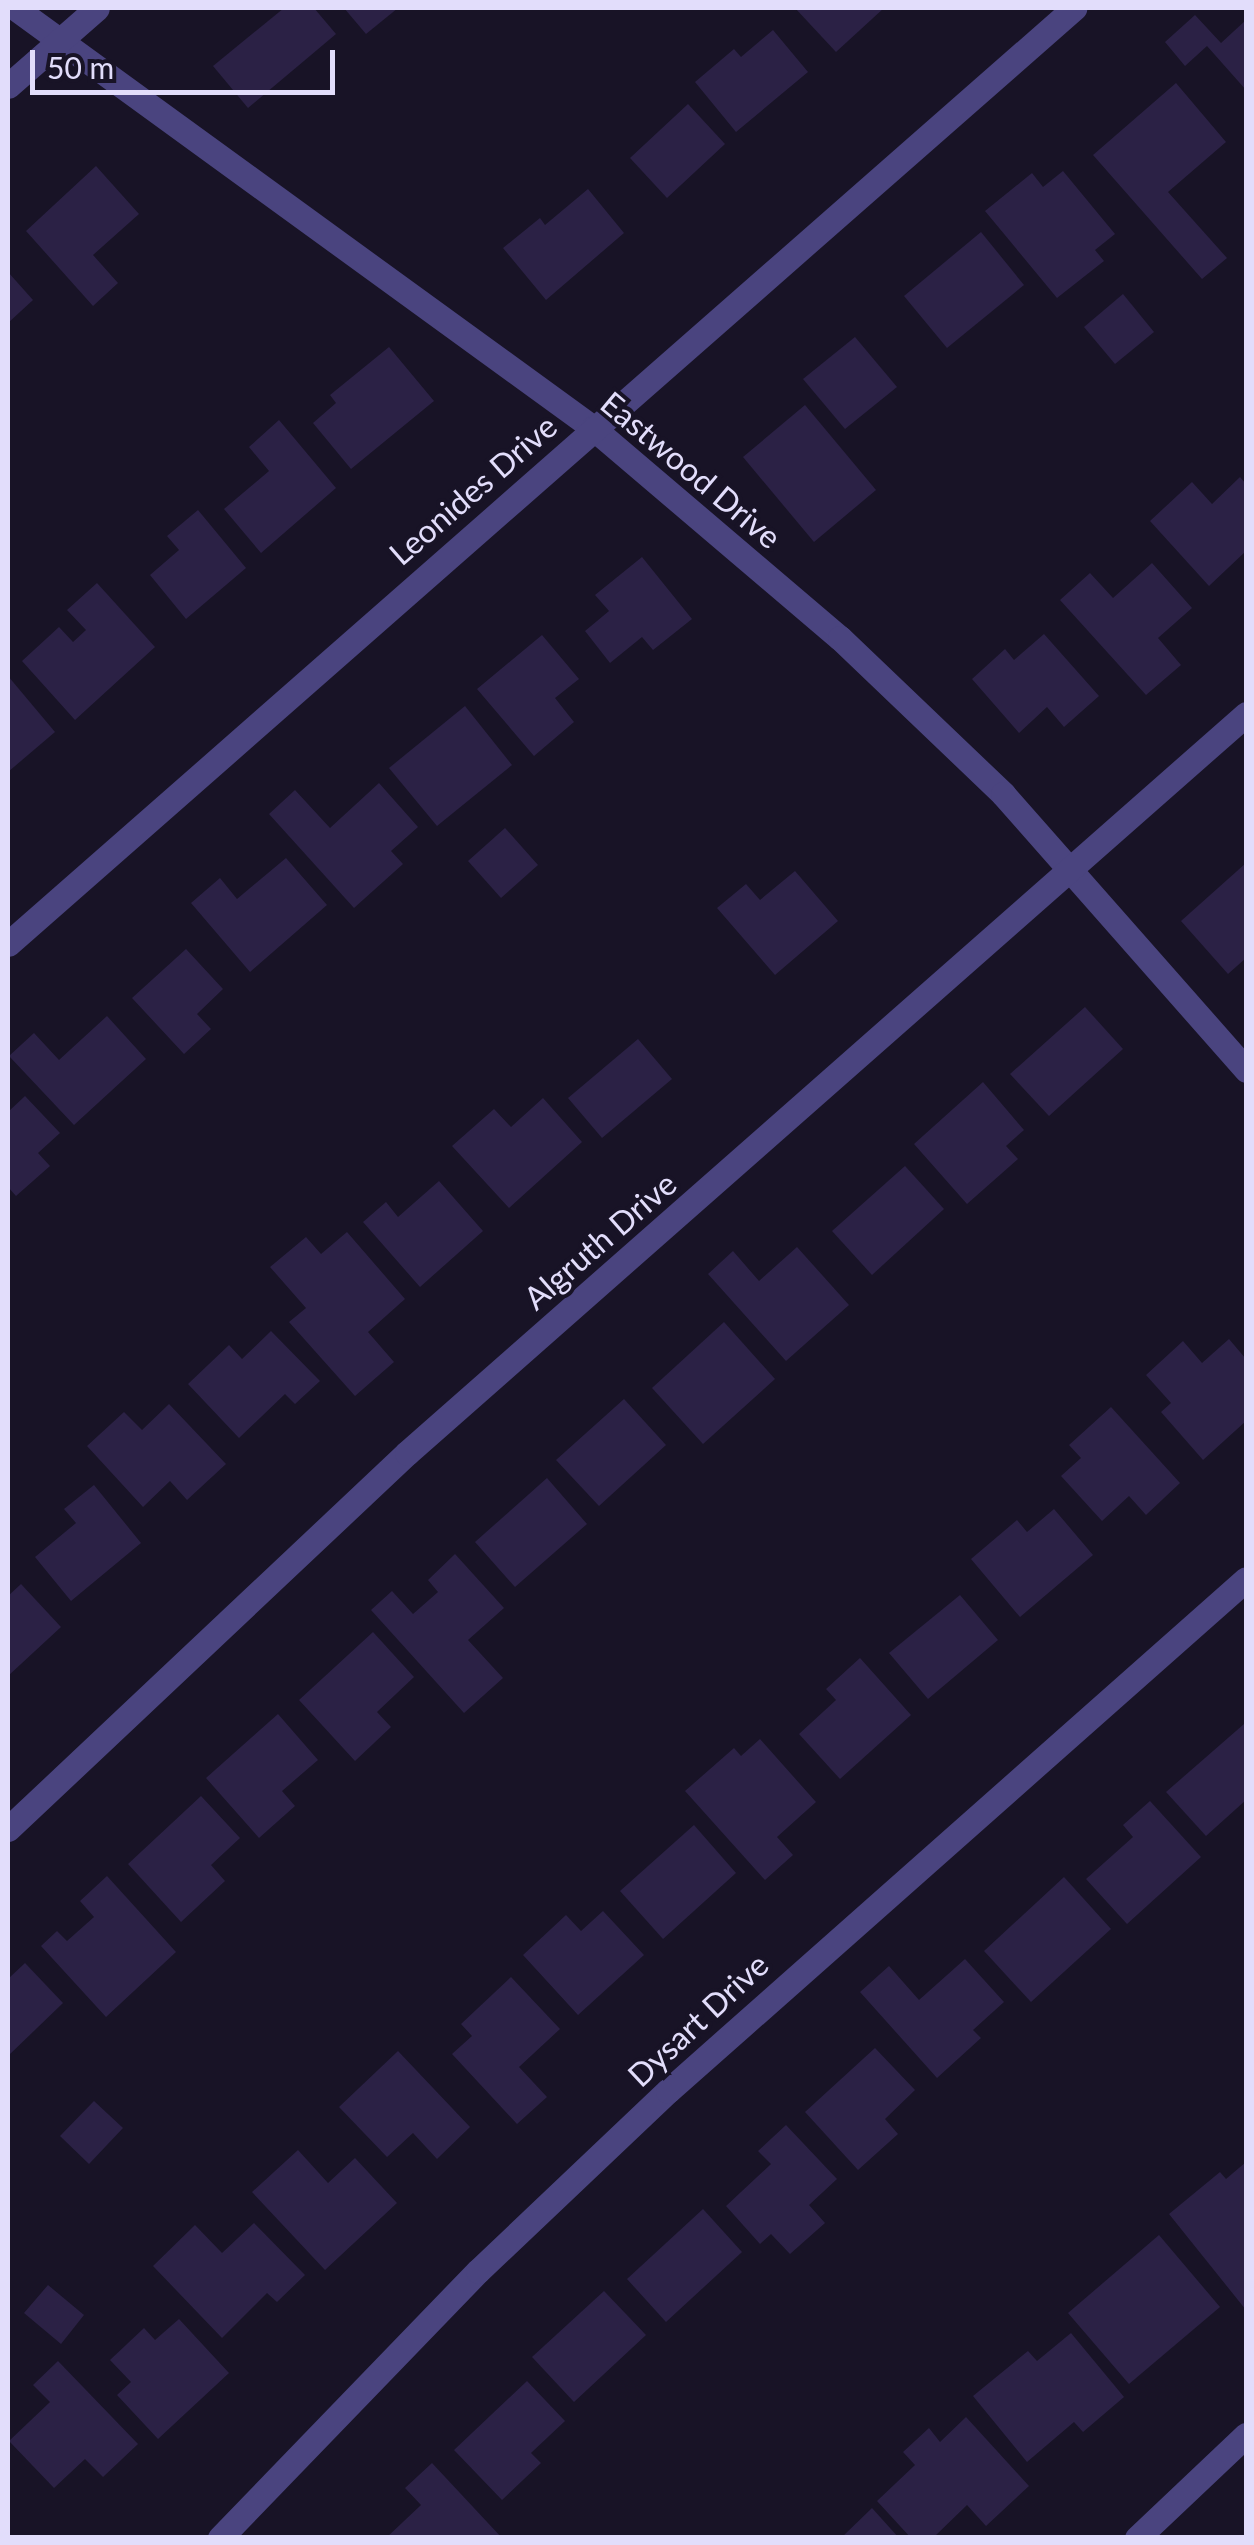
<!DOCTYPE html>
<html>
<head>
<meta charset="utf-8">
<style>
  body { margin:0 }
  #map { position:relative; width:1254px; height:2545px; overflow:hidden; background:#181326; font-family:Lato,sans-serif }
  div>[style] { position:absolute }
  [style*='--x'] { left:calc(var(--x)*1px); top:calc(var(--y)*1px); width:calc(var(--w)*1px); rotate:calc(var(--a)*1deg) }
  .building>* { inset:0; background:#2b2145 }
  .minor>* { height:25px; margin:-12.5px; padding:0 12.5px; transform-origin:12.5px; border-radius:12.5px; background:#4a447f }
  span { translate:-50% -50%; white-space:nowrap; text-align:center; line-height:1.15; -webkit-text-stroke:8px #181326; paint-order:stroke }
  .street-label { font-size:32px; color:#e2ddfb }
  .frame { position:absolute; inset:0; border:10px solid #e2ddfb; pointer-events:none }
  .scale { position:absolute; left:30px; top:50px; width:305px; height:45px; box-sizing:border-box; border:5px solid #e2ddfb; border-top:0; padding-left:12px; font-size:30px; line-height:35px; white-space:nowrap; color:#e2ddfb; -webkit-text-stroke:8px #181326; paint-order:stroke }
</style>
</head>
<body>
<div id="map">
  <div class="building">
    <div style="clip-path:polygon(284px 8px,314px 8px,336px 34px,248px 108px,213px 66px)"></div>
    <div style="clip-path:polygon(344px 8px,398px 8px,366px 34px)"></div>
    <div style="clip-path:polygon(795px 8px,884px 8px,836px 52px)"></div>
    <div style="clip-path:polygon(1195px 15px,1221px 43px,1246px 20px,1246px 90px,1207px 46px,1185px 66px,1165px 42px)"></div>
    <div style="clip-path:polygon(773px 30px,808px 72px,736px 132px,695px 82px,734px 49px,741px 57px)"></div>
    <div style="clip-path:polygon(1176px 83px,1226px 142px,1168px 192px,1227px 258px,1202px 279px,1093px 155px)"></div>
    <div style="clip-path:polygon(688px 104px,725px 144px,667px 198px,630px 158px)"></div>
    <div style="clip-path:polygon(96px 166px,139px 214px,93px 255px,118px 283px,93px 306px,26px 231px)"></div>
    <div style="clip-path:polygon(1063px 171px,1115px 234px,1095px 250px,1104px 261px,1057px 298px,985px 211px,1032px 173px,1043px 187px)"></div>
    <div style="clip-path:polygon(588px 189px,624px 233px,546px 300px,503px 248px,540px 218px,545px 225px)"></div>
    <div style="clip-path:polygon(981px 232px,1024px 285px,947px 348px,904px 296px)"></div>
    <div style="clip-path:polygon(8px 272px,33px 300px,8px 323px)"></div>
    <div style="clip-path:polygon(1123px 294px,1154px 332px,1115px 364px,1084px 327px)"></div>
    <div style="clip-path:polygon(855px 337px,897px 387px,845px 429px,803px 379px)"></div>
    <div style="clip-path:polygon(389px 347px,434px 401px,351px 469px,313px 423px,336px 403px,330px 395px)"></div>
    <div style="clip-path:polygon(805px 405px,876px 490px,814px 542px,743px 457px)"></div>
    <div style="clip-path:polygon(279px 420px,336px 488px,261px 553px,224px 509px,269px 471px,249px 447px)"></div>
    <div style="clip-path:polygon(1240px 477px,1246px 484px,1246px 551px,1209px 586px,1150px 521px,1192px 482px,1212px 504px)"></div>
    <div style="clip-path:polygon(198px 510px,246px 568px,186px 619px,150px 575px,179px 550px,167px 536px)"></div>
    <div style="clip-path:polygon(642px 557px,692px 619px,653px 650px,642px 637px,610px 663px,585px 631px,609px 611px,595px 595px)"></div>
    <div style="clip-path:polygon(1152px 563px,1192px 608px,1158px 638px,1181px 665px,1146px 695px,1060px 600px,1090px 573px,1113px 598px)"></div>
    <div style="clip-path:polygon(97px 583px,155px 647px,75px 720px,22px 661px,59px 627px,73px 642px,86px 630px,67px 610px)"></div>
    <div style="clip-path:polygon(1044px 634px,1099px 696px,1064px 727px,1047px 707px,1019px 733px,972px 679px,1005px 649px,1014px 660px)"></div>
    <div style="clip-path:polygon(542px 635px,579px 679px,555px 698px,574px 722px,534px 756px,477px 689px)"></div>
    <div style="clip-path:polygon(8px 676px,55px 732px,8px 772px)"></div>
    <div style="clip-path:polygon(465px 706px,512px 765px,437px 826px,389px 768px)"></div>
    <div style="clip-path:polygon(379px 783px,418px 827px,391px 851px,403px 864px,354px 908px,269px 814px,295px 790px,330px 828px)"></div>
    <div style="clip-path:polygon(505px 828px,538px 865px,501px 898px,468px 861px)"></div>
    <div style="clip-path:polygon(286px 858px,327px 905px,250px 972px,191px 903px,220px 878px,237px 899px)"></div>
    <div style="clip-path:polygon(1246px 863px,1246px 958px,1228px 974px,1181px 921px)"></div>
    <div style="clip-path:polygon(795px 871px,838px 921px,775px 975px,717px 908px,746px 884px,760px 900px)"></div>
    <div style="clip-path:polygon(186px 949px,223px 989px,197px 1014px,211px 1029px,184px 1054px,132px 998px)"></div>
    <div style="clip-path:polygon(1085px 1007px,1123px 1049px,1049px 1116px,1010px 1074px)"></div>
    <div style="clip-path:polygon(107px 1016px,146px 1059px,74px 1125px,9px 1056px,34px 1033px,59px 1060px)"></div>
    <div style="clip-path:polygon(638px 1039px,672px 1079px,602px 1138px,568px 1098px)"></div>
    <div style="clip-path:polygon(983px 1082px,1024px 1130px,1006px 1146px,1018px 1159px,967px 1204px,914px 1144px)"></div>
    <div style="clip-path:polygon(25px 1096px,60px 1133px,38px 1153px,50px 1166px,16px 1196px,8px 1187px,8px 1112px)"></div>
    <div style="clip-path:polygon(543px 1098px,582px 1142px,509px 1208px,452px 1146px,494px 1109px,511px 1127px)"></div>
    <div style="clip-path:polygon(905px 1166px,944px 1209px,872px 1275px,832px 1231px)"></div>
    <div style="clip-path:polygon(439px 1181px,483px 1231px,420px 1287px,363px 1222px,386px 1202px,398px 1217px)"></div>
    <div style="clip-path:polygon(347px 1232px,405px 1299px,368px 1332px,394px 1362px,355px 1396px,289px 1322px,306px 1308px,270px 1267px,306px 1237px,321px 1254px)"></div>
    <div style="clip-path:polygon(797px 1247px,849px 1305px,786px 1361px,708px 1274px,733px 1251px,759px 1281px)"></div>
    <div style="clip-path:polygon(724px 1322px,775px 1379px,703px 1444px,652px 1388px)"></div>
    <div style="clip-path:polygon(271px 1331px,320px 1381px,295px 1404px,285px 1394px,239px 1438px,188px 1384px,229px 1345px,242px 1359px)"></div>
    <div style="clip-path:polygon(1229px 1339px,1246px 1359px,1246px 1421px,1203px 1460px,1161px 1412px,1171px 1403px,1146px 1375px,1183px 1341px,1202px 1363px)"></div>
    <div style="clip-path:polygon(624px 1399px,666px 1445px,599px 1506px,556px 1460px)"></div>
    <div style="clip-path:polygon(169px 1404px,226px 1464px,187px 1500px,170px 1481px,143px 1507px,87px 1446px,124px 1412px,142px 1430px)"></div>
    <div style="clip-path:polygon(1111px 1407px,1180px 1483px,1146px 1515px,1129px 1496px,1102px 1521px,1061px 1476px,1081px 1458px,1069px 1445px)"></div>
    <div style="clip-path:polygon(547px 1478px,587px 1524px,515px 1587px,475px 1542px)"></div>
    <div style="clip-path:polygon(94px 1485px,141px 1543px,71px 1601px,35px 1557px,76px 1523px,64px 1509px)"></div>
    <div style="clip-path:polygon(1054px 1509px,1093px 1555px,1020px 1617px,971px 1559px,1017px 1520px,1027px 1532px)"></div>
    <div style="clip-path:polygon(455px 1554px,504px 1608px,468px 1640px,503px 1678px,464px 1713px,371px 1610px,392px 1591px,413px 1614px,438px 1592px,428px 1580px)"></div>
    <div style="clip-path:polygon(21px 1584px,61px 1627px,8px 1676px,8px 1596px)"></div>
    <div style="clip-path:polygon(960px 1595px,998px 1640px,928px 1699px,889px 1653px)"></div>
    <div style="clip-path:polygon(373px 1632px,414px 1677px,377px 1712px,391px 1727px,355px 1761px,299px 1700px)"></div>
    <div style="clip-path:polygon(860px 1658px,911px 1715px,840px 1779px,799px 1734px,836px 1700px,826px 1689px)"></div>
    <div style="clip-path:polygon(278px 1714px,318px 1760px,282px 1791px,295px 1806px,259px 1838px,206px 1778px)"></div>
    <div style="clip-path:polygon(1244px 1724px,1246px 1800px,1206px 1836px,1166px 1792px)"></div>
    <div style="clip-path:polygon(760px 1739px,816px 1802px,777px 1837px,793px 1855px,765px 1880px,685px 1791px,734px 1748px,741px 1756px)"></div>
    <div style="clip-path:polygon(201px 1796px,240px 1838px,211px 1865px,225px 1881px,181px 1922px,128px 1864px)"></div>
    <div style="clip-path:polygon(1150px 1801px,1201px 1857px,1127px 1924px,1086px 1879px,1133px 1837px,1123px 1825px)"></div>
    <div style="clip-path:polygon(694px 1825px,736px 1873px,663px 1939px,620px 1891px)"></div>
    <div style="clip-path:polygon(107px 1876px,176px 1952px,106px 2017px,41px 1946px,57px 1931px,67px 1941px,94px 1917px,80px 1901px)"></div>
    <div style="clip-path:polygon(1064px 1877px,1111px 1929px,1031px 2002px,984px 1951px)"></div>
    <div style="clip-path:polygon(603px 1911px,644px 1955px,578px 2015px,523px 1955px,566px 1915px,581px 1931px)"></div>
    <div style="clip-path:polygon(965px 1959px,1004px 2002px,973px 2030px,981px 2038px,937px 2078px,860px 1992px,889px 1966px,919px 2000px)"></div>
    <div style="clip-path:polygon(25px 1963px,63px 2003px,8px 2056px,8px 1979px)"></div>
    <div style="clip-path:polygon(511px 1977px,560px 2029px,519px 2067px,547px 2097px,517px 2124px,452px 2054px,472px 2036px,461px 2024px)"></div>
    <div style="clip-path:polygon(875px 2048px,915px 2090px,885px 2119px,898px 2134px,858px 2170px,805px 2112px)"></div>
    <div style="clip-path:polygon(398px 2051px,470px 2127px,437px 2159px,413px 2133px,387px 2157px,339px 2107px)"></div>
    <div style="clip-path:polygon(94px 2101px,123px 2128px,89px 2164px,60px 2136px)"></div>
    <div style="clip-path:polygon(786px 2125px,837px 2179px,809px 2205px,825px 2223px,790px 2254px,771px 2234px,760px 2244px,726px 2206px,771px 2164px,758px 2151px)"></div>
    <div style="clip-path:polygon(298px 2150px,328px 2183px,355px 2158px,397px 2203px,325px 2270px,252px 2192px)"></div>
    <div style="clip-path:polygon(1246px 2162px,1246px 2310px,1169px 2214px,1220px 2172px,1226px 2179px)"></div>
    <div style="clip-path:polygon(703px 2209px,742px 2252px,666px 2322px,627px 2279px)"></div>
    <div style="clip-path:polygon(254px 2223px,305px 2275px,277px 2302px,267px 2293px,222px 2338px,153px 2266px,195px 2225px,222px 2253px)"></div>
    <div style="clip-path:polygon(1159px 2235px,1220px 2307px,1129px 2384px,1068px 2313px)"></div>
    <div style="clip-path:polygon(48px 2285px,84px 2315px,61px 2344px,24px 2313px)"></div>
    <div style="clip-path:polygon(604px 2291px,646px 2335px,574px 2402px,532px 2357px)"></div>
    <div style="clip-path:polygon(179px 2319px,229px 2373px,158px 2439px,117px 2395px,131px 2382px,110px 2360px,144px 2328px,155px 2340px)"></div>
    <div style="clip-path:polygon(1071px 2333px,1124px 2397px,1083px 2432px,1074px 2422px,1027px 2462px,973px 2396px,1028px 2351px,1037px 2361px)"></div>
    <div style="clip-path:polygon(58px 2361px,138px 2444px,103px 2477px,85px 2459px,54px 2488px,9px 2441px,50px 2402px,33px 2385px)"></div>
    <div style="clip-path:polygon(527px 2381px,565px 2421px,531px 2453px,541px 2463px,502px 2500px,454px 2450px)"></div>
    <div style="clip-path:polygon(966px 2417px,1029px 2486px,986px 2526px,967px 2505px,933px 2538px,911px 2538px,877px 2501px,915px 2465px,903px 2452px,929px 2428px,940px 2442px)"></div>
    <div style="clip-path:polygon(432px 2463px,502px 2538px,386px 2538px,421px 2505px,405px 2488px)"></div>
    <div style="clip-path:polygon(872px 2508px,899px 2538px,841px 2538px)"></div>
  </div>
  <div class="minor">
    <div style="--x:15;--y:8;--w:714;--a:36"></div>
    <div style="--x:593;--y:428;--w:324;--a:40.4"></div>
    <div style="--x:840;--y:638;--w:226;--a:43.7"></div>
    <div style="--x:1003;--y:794;--w:368;--a:48.6"></div>
    <div style="--x:8;--y:86;--w:118;--a:-41.2"></div>
    <div style="--x:8;--y:944;--w:1419;--a:-41.28"></div>
    <div style="--x:8;--y:1829;--w:548;--a:-43.3"></div>
    <div style="--x:407;--y:1453;--w:1118;--a:-41.37"></div>
    <div style="--x:220;--y:2538;--w:371;--a:-46"></div>
    <div style="--x:478;--y:2271;--w:262;--a:-43.5"></div>
    <div style="--x:668;--y:2091;--w:772;--a:-41.53"></div>
    <div style="--x:1137;--y:2538;--w:150;--a:-43.4"></div>
  </div>
  <div class="street-label">
    <span style="left:691px;top:470px;rotate:40deg">Eastwood Drive</span>
    <span style="left:473px;top:490px;rotate:-41deg">Leonides Drive</span>
    <span style="left:600px;top:1241px;rotate:-41deg">Algruth Drive</span>
    <span style="left:698px;top:2020px;rotate:-43deg">Dysart Drive</span>
  </div>
  <div class="frame"></div>
  <div class="scale">50 m</div>
</div>
</body>
</html>
